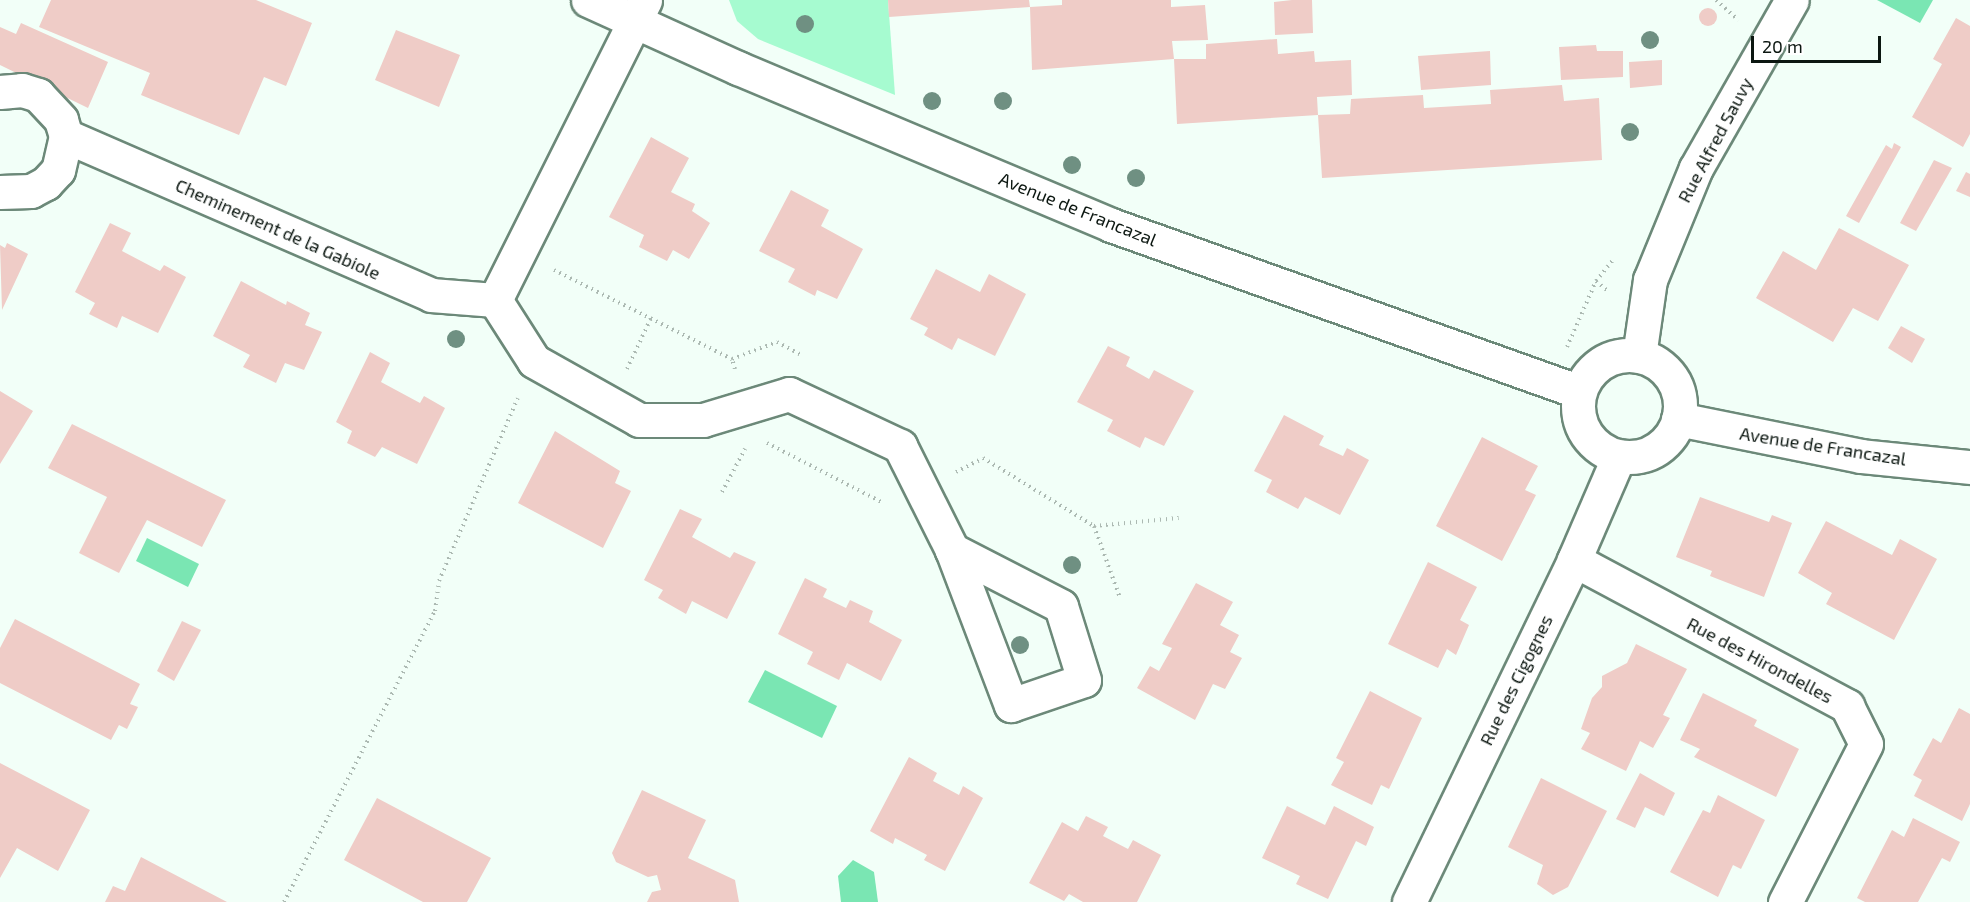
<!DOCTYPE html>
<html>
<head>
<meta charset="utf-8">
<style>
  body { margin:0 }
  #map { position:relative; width:1970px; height:902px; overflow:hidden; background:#f2fff8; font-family:"Exo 2",sans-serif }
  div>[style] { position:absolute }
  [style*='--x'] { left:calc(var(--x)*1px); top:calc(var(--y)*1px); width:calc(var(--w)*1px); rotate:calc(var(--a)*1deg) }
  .green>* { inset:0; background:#a6fbd0 }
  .water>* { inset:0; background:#7ae6b3 }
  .building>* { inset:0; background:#efccc7 }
  .round { border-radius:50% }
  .path>* { height:4px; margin-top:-2px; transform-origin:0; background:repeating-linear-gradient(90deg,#acb9b2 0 1.5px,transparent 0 6px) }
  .roads { filter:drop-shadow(2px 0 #6c8979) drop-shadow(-2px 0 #6c8979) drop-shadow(0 2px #6c8979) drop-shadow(0 -2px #6c8979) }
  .minor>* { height:33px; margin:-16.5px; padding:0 16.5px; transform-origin:16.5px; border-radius:16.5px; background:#fff }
  .tertiary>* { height:33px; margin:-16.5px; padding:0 16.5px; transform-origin:16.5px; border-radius:16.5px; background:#fff }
  .tertiary>.ring { margin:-16.5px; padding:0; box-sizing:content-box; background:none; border:33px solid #fff; border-radius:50% }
  .trees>* { width:18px; height:18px; margin:-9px; border-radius:50%; background:#6f9082 }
  span { translate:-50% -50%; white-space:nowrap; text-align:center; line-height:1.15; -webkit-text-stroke:5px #fff; paint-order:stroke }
  .street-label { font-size:18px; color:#0c1711 }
  .scale { position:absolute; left:1751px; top:36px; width:130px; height:27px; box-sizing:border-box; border:3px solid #0c1711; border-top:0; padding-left:8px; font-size:18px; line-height:21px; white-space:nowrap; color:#0c1711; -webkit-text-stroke:4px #fff; paint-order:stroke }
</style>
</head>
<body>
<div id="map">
  <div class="green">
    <div style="clip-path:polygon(729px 0,888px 0,895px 95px,758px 39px,737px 21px)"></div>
  </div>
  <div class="water">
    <div style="clip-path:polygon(1877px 0,1933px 0,1920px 23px)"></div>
    <div style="clip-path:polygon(147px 538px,199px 564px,188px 587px,136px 561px)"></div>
    <div style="clip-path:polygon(765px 670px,837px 706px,822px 738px,748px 702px)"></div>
    <div style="clip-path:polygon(853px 860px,874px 872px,878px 902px,841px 902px,838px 876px)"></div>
  </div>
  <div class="building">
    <div style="clip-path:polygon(51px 0,256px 0,312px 23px,286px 86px,264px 77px,239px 135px,141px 95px,150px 73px,39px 27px)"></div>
    <div style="clip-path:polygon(888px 0,1029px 0,1030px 7px,889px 17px)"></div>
    <div style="clip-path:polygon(1062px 0,1171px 0,1171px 7px,1205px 5px,1208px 40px,1172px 41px,1174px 59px,1032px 70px,1030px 7px,1062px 5px)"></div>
    <div style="clip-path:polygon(1292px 0,1312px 0,1313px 33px,1275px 35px,1274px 2px)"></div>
    <div class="round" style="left:1699px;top:8px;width:18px;height:18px"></div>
    <div style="clip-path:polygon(1956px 18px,1970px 26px,1970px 134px,1963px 147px,1912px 117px,1942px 64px,1933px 59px)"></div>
    <div style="clip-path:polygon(21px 23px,108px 62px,88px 108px,0 65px,0 27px,16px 34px)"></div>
    <div style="clip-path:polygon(396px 30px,460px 55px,439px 107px,375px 80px)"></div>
    <div style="clip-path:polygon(1277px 39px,1278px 54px,1314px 51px,1315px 62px,1351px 60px,1352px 95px,1317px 97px,1318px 115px,1177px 124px,1174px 59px,1206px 59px,1206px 44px)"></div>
    <div style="clip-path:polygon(1596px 45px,1597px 51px,1623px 51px,1623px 77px,1561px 80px,1559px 47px)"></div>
    <div style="clip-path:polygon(1490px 51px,1491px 85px,1421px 90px,1418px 56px)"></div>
    <div style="clip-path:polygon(1662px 60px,1662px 85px,1630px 88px,1629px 62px)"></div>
    <div style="clip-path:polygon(1562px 85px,1564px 101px,1599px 98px,1602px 160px,1322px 178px,1318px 115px,1350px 114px,1351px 99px,1423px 95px,1424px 108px,1491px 104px,1490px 90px)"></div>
    <div style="clip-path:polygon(651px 137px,689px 158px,671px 192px,695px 204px,692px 211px,710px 223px,689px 259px,673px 250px,667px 261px,639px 247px,644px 235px,609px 217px)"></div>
    <div style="clip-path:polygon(1894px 143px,1901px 147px,1859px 223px,1846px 216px,1886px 145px,1892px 149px)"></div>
    <div style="clip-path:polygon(1934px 160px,1952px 168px,1916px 231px,1900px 223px)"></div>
    <div style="clip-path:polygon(1966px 172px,1970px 174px,1970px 197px,1956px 191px)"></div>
    <div style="clip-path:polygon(791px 190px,829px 210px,821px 226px,863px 249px,837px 299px,817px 290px,815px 296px,788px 282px,795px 269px,759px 251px)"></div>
    <div style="clip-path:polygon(110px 223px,131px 233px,122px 251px,160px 271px,164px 265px,186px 277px,158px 333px,122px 316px,117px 328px,89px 314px,95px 303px,75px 292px)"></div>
    <div style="clip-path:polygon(1839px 228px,1909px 265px,1878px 321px,1853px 308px,1833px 342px,1756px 298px,1783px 251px,1816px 270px)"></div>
    <div style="clip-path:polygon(7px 243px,28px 254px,2px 310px,0 245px,5px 248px)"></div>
    <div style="clip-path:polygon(936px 269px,980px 292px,989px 274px,1026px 294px,995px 356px,958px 338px,952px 350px,924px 335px,928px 328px,910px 319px)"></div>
    <div style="clip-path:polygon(241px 281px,286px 305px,287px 301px,310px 313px,305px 325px,322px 332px,304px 370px,285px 363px,276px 383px,243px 367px,250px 355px,213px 336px)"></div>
    <div style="clip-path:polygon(1901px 326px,1925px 339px,1912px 363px,1888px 348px)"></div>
    <div style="clip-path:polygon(1108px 346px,1130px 357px,1126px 366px,1149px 379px,1154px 370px,1194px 391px,1164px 446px,1145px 437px,1140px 448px,1107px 431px,1113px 420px,1077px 402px)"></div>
    <div style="clip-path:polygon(370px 352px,390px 363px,381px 382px,420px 403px,424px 396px,445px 408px,417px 464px,382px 447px,375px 457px,347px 443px,352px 431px,336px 422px)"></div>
    <div style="clip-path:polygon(0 391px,33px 411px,0 464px)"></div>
    <div style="clip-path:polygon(1284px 415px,1324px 436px,1319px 445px,1343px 456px,1347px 448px,1369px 460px,1340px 515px,1305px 497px,1298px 509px,1266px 492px,1272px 480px,1254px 471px)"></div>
    <div style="clip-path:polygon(72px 424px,226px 500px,202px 547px,147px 520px,119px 573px,79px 553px,107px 497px,48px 468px)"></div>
    <div style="clip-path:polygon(555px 431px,620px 471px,615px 483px,631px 491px,603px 548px,518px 503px)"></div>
    <div style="clip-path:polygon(1482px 437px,1538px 466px,1525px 490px,1536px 495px,1502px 561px,1436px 526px)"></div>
    <div style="clip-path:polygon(1700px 497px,1769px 522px,1772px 515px,1792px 523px,1764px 597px,1710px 576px,1712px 571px,1676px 557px)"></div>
    <div style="clip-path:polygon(680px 509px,702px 519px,692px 537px,730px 558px,734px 552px,756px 562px,727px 619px,692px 601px,686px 614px,658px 598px,663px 590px,644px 580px)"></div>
    <div style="clip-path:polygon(1826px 521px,1892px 555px,1900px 539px,1937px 559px,1894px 640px,1826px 604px,1832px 593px,1798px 573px)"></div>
    <div style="clip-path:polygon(1428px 562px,1477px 587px,1460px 620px,1469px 625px,1456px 655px,1447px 649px,1438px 668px,1388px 644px)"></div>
    <div style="clip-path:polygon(805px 578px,827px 589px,823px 597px,846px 608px,850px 600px,873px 611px,869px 622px,902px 640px,881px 681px,847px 663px,839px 680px,807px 664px,813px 652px,778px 634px)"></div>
    <div style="clip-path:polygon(1196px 583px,1233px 602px,1220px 625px,1239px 635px,1230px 652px,1242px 658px,1225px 689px,1213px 684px,1195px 720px,1137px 688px,1150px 666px,1159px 671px,1172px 648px,1162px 644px)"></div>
    <div style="clip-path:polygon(15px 619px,140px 684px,130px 704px,138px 707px,127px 729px,119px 725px,111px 740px,0 683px,0 648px)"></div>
    <div style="clip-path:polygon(182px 621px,201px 630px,174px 681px,157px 671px)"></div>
    <div style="clip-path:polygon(1636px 644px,1687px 669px,1663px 715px,1670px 718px,1653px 748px,1640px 741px,1626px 771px,1581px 749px,1590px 733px,1581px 729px,1592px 698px,1602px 687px,1602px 676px,1627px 663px)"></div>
    <div style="clip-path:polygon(1370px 691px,1422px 718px,1389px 789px,1381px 785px,1372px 805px,1331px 785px,1344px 762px,1336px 758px)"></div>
    <div style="clip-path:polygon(1703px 693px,1757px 720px,1754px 726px,1799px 749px,1776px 797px,1694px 757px,1700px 749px,1680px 740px)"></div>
    <div style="clip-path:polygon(1959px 708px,1970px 714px,1970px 804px,1962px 821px,1914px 796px,1922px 780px,1913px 775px,1933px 738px,1941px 743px)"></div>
    <div style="clip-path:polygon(909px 757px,937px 773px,933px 781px,959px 795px,963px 786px,983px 798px,945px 871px,924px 860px,927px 855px,895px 838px,893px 844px,870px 831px)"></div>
    <div style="clip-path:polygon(0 763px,90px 810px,58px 871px,17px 848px,0 878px)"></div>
    <div style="clip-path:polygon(1640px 773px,1675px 793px,1664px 816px,1645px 807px,1635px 828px,1616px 819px)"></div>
    <div style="clip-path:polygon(1541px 778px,1607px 811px,1568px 887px,1553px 895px,1537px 884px,1543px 865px,1508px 847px)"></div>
    <div style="clip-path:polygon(642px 790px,706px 820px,688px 858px,735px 880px,739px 902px,647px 902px,652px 892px,661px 890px,657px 875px,648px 877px,616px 862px,612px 853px)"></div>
    <div style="clip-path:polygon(1718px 795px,1765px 820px,1741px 869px,1733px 865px,1718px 897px,1670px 872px,1703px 810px,1710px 813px)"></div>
    <div style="clip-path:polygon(377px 798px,491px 858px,467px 902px,423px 902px,344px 860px)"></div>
    <div style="clip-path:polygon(1287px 806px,1325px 825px,1334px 806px,1374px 827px,1366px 846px,1356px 841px,1328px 899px,1296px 884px,1300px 876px,1262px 858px)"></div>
    <div style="clip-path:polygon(1086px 816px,1108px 827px,1103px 836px,1128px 849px,1133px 840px,1161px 855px,1137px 902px,1083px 902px,1069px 894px,1064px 901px,1029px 883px,1062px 822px,1078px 831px)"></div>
    <div style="clip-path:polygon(1913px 818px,1960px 842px,1950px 862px,1942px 858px,1918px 902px,1865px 902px,1857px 898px,1892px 830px,1904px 837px)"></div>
    <div style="clip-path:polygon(141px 857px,227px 902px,105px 902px,113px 886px,125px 891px)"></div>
  </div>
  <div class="path">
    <div style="--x:1716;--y:0;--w:30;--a:42"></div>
    <div style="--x:554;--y:270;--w:199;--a:26.6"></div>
    <div style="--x:1596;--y:281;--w:17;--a:40"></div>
    <div style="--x:1567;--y:347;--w:72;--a:-66.3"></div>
    <div style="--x:1596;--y:281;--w:28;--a:-51"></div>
    <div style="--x:627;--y:369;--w:56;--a:-64.8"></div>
    <div style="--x:735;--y:369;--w:10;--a:-107"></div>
    <div style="--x:732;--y:359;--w:48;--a:-20.7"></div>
    <div style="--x:777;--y:342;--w:27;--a:28"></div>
    <div style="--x:767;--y:443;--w:131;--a:27.3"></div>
    <div style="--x:956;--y:472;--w:30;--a:-27"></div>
    <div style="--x:983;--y:458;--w:130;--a:31.5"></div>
    <div style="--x:1094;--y:526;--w:85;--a:-5.4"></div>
    <div style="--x:722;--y:492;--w:49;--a:-61.9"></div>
    <div style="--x:1094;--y:526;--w:77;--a:70.1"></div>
    <div style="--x:284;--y:902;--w:328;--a:-62.6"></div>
    <div style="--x:435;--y:611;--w:30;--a:-82"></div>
    <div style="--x:439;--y:581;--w:199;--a:-66.7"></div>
  </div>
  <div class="roads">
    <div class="minor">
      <div style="--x:0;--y:92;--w:22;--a:-5"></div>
      <div style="--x:22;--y:90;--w:17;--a:17"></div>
      <div style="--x:38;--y:95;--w:34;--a:47"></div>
      <div style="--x:61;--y:120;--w:17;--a:73"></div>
      <div style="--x:66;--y:136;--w:35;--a:103"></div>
      <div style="--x:58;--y:170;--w:18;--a:133"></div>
      <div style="--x:46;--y:183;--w:17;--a:152"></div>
      <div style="--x:31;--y:191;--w:31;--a:178"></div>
      <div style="--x:66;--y:136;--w:398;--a:23.5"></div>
      <div style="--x:431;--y:295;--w:64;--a:4.5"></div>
      <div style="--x:495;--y:300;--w:335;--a:-63.4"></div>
      <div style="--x:495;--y:300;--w:72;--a:57.4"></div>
      <div style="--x:534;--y:361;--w:120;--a:29.3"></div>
      <div style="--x:639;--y:420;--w:64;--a:0"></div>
      <div style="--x:703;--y:420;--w:90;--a:-16.8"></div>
      <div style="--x:789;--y:394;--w:123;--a:25.1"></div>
      <div style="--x:900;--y:446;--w:116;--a:63.4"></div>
      <div style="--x:952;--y:550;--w:166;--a:69.2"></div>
      <div style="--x:1011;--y:705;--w:77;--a:-18.9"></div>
      <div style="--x:1084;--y:680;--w:77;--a:-107.3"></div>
      <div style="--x:1061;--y:606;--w:123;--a:-152.8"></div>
      <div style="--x:1639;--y:356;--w:77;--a:-81.8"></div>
      <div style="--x:1650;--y:280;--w:121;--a:-67.7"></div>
      <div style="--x:1696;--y:168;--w:193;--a:-60.3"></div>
      <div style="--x:1574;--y:560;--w:310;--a:28.1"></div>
      <div style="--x:1847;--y:706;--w:42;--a:63.4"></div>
      <div style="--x:1866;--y:744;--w:178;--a:117.1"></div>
      <div style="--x:1409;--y:902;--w:380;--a:-64.2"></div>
      <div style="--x:1574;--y:560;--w:113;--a:-66.6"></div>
    </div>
    <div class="tertiary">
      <div style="--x:588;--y:0;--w:165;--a:24.4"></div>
      <div style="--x:738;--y:68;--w:405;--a:22.8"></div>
      <div style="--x:1111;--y:225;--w:497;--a:19.6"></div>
      <div class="ring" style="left:1578px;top:355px;width:69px;height:69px"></div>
      <div style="--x:1678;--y:419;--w:187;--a:11.4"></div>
      <div style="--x:1861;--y:456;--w:110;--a:5.8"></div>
    </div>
  </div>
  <div class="trees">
    <div style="left:805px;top:24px"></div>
    <div style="left:1650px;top:40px"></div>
    <div style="left:932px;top:101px"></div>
    <div style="left:1003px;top:101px"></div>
    <div style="left:1630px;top:132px"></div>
    <div style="left:1072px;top:165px"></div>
    <div style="left:1136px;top:178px"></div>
    <div style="left:456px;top:339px"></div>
    <div style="left:1072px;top:565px"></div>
    <div style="left:1020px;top:645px"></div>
  </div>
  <div class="street-label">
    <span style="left:1715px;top:140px;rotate:-62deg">Rue Alfred Sauvy</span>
    <span style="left:1078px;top:209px;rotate:22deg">Avenue de Francazal</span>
    <span style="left:278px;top:229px;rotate:24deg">Cheminement de la Gabiole</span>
    <span style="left:1823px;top:446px;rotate:9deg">Avenue de Francazal</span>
    <span style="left:1760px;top:660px;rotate:28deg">Rue des Hirondelles</span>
    <span style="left:1516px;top:680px;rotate:-64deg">Rue des Cigognes</span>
  </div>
  <div class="scale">20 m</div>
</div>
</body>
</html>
